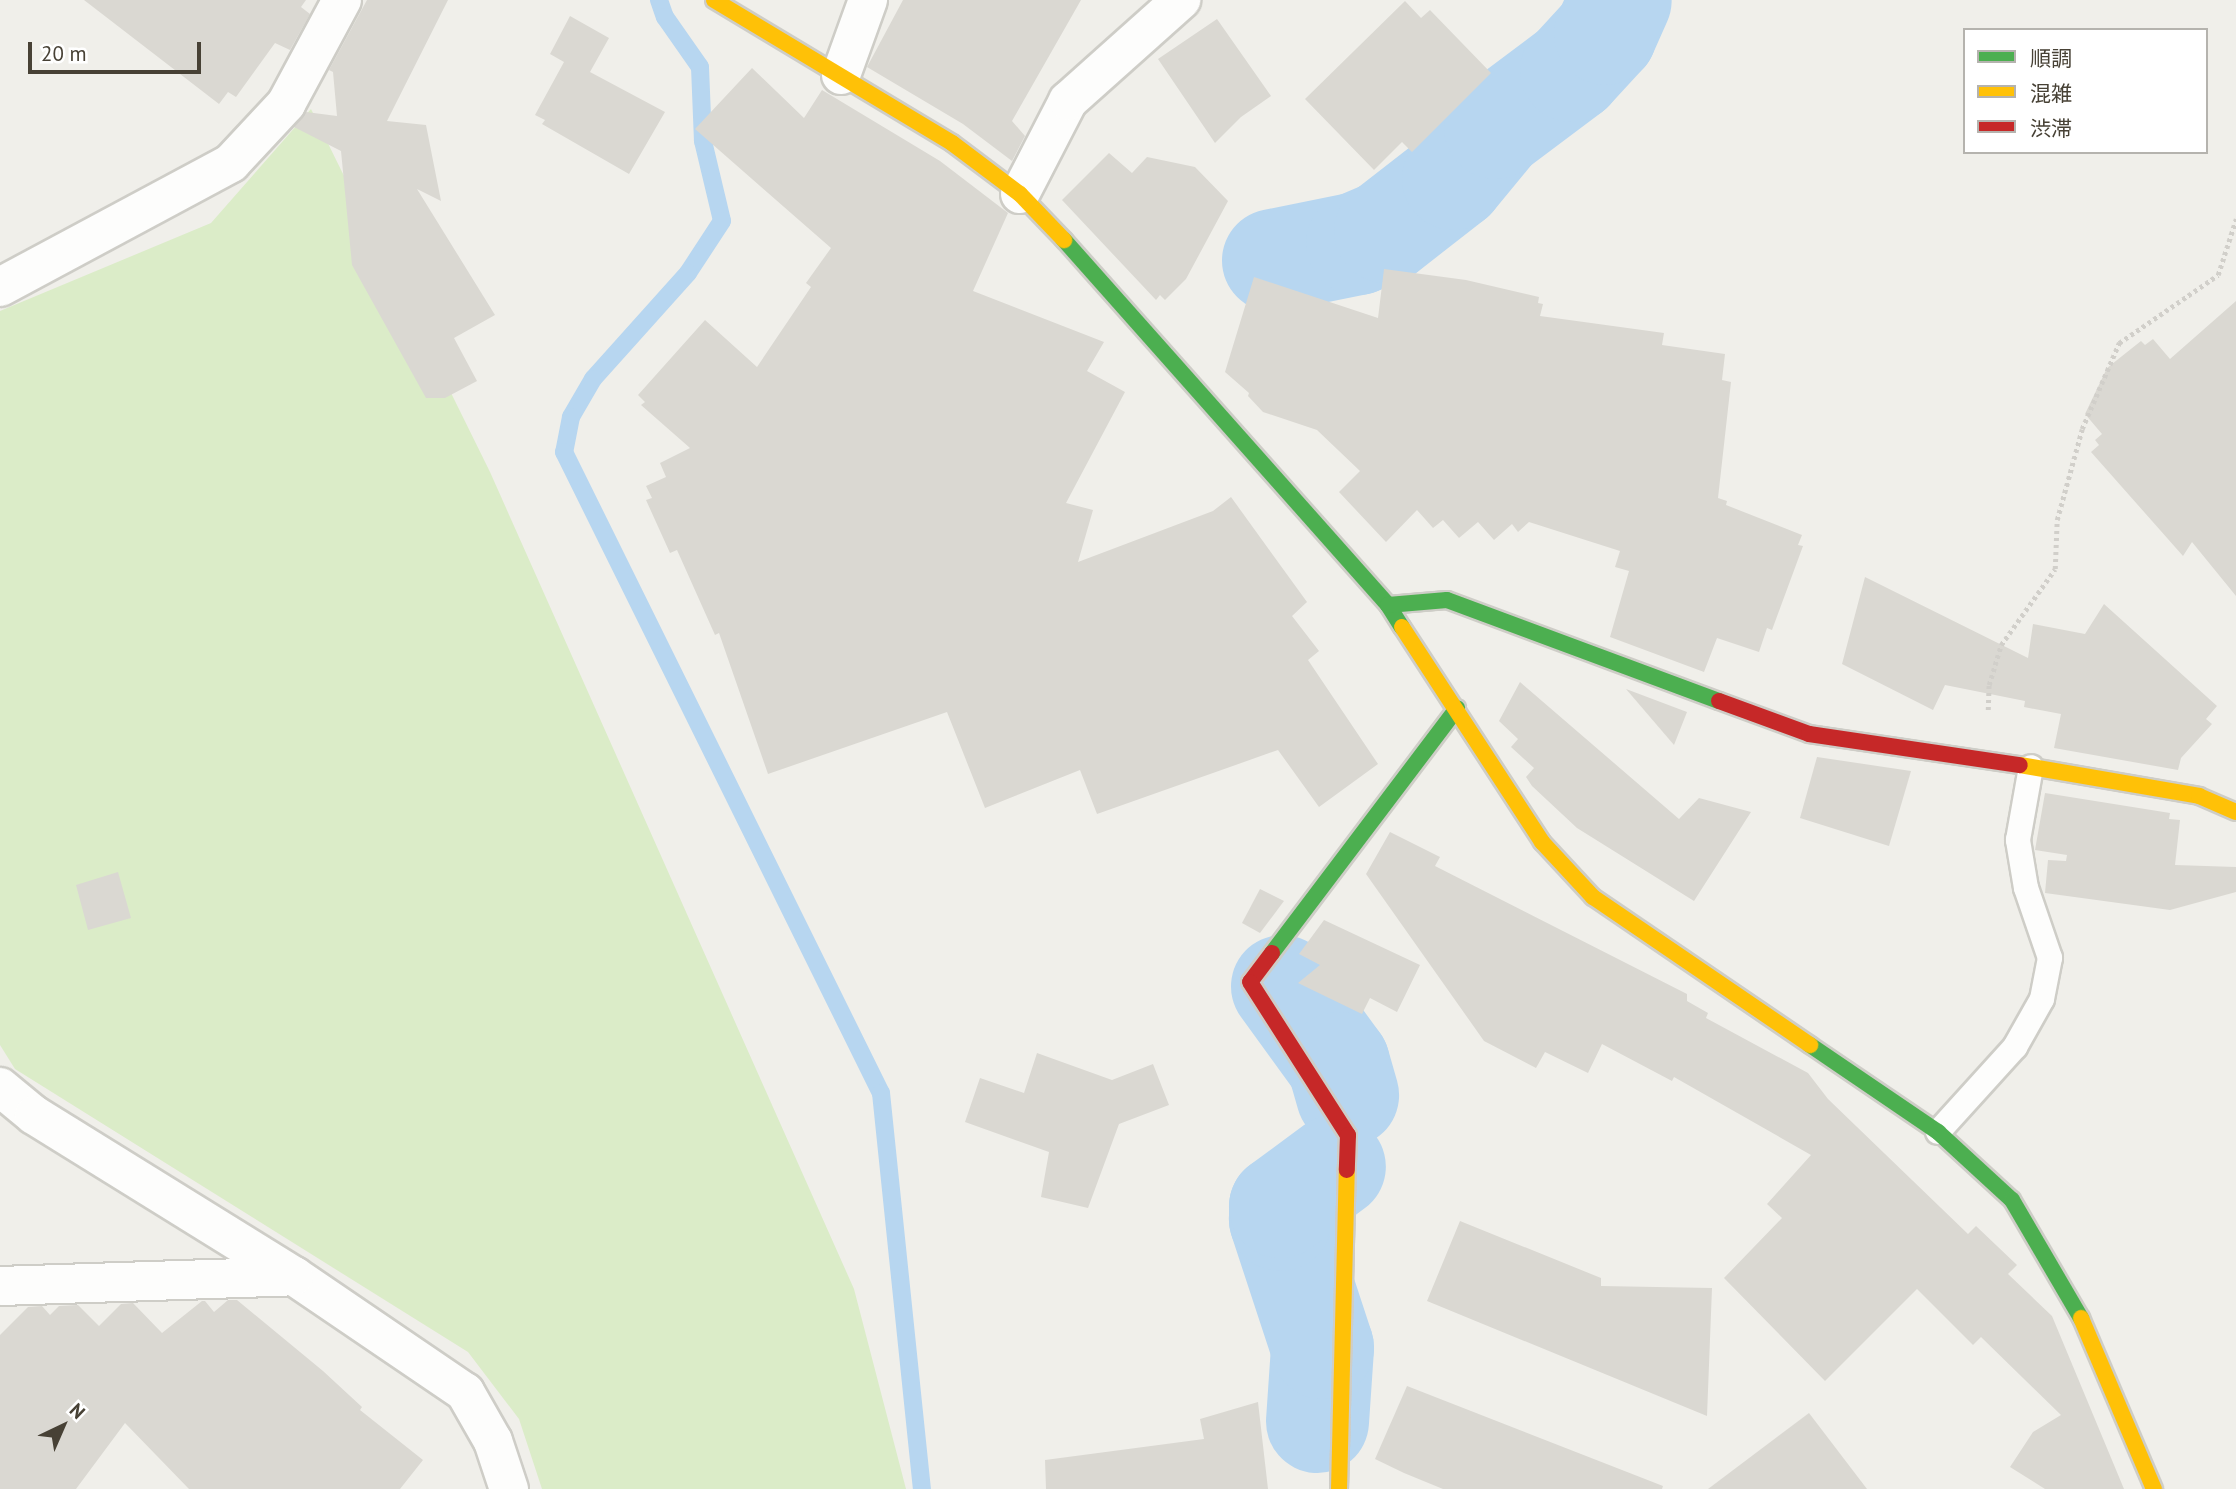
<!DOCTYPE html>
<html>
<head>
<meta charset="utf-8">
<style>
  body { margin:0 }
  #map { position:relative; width:2236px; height:1489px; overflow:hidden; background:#f0efea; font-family:"PT Sans","Noto Sans JP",sans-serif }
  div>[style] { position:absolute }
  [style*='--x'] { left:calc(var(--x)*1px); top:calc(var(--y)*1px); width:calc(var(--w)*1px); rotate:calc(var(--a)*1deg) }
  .green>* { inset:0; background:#dbecc8 }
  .stream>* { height:18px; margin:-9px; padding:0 9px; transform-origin:9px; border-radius:9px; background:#b7d6f0 }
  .river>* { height:103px; margin:-51.5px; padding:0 51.5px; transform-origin:51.5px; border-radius:51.5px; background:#b7d6f0 }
  .building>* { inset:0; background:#dad8d2 }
  .path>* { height:4.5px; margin-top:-2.25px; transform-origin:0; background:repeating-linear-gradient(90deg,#d1cfca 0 3.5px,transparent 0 7px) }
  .roads { filter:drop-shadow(2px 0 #cecdc7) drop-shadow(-2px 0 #cecdc7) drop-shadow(0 2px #cecdc7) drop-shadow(0 -2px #cecdc7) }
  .lane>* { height:24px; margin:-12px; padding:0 12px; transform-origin:12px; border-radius:12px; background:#fdfdfc }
  .street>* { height:38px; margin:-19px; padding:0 19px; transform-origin:19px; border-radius:19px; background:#fdfdfc }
  .fast>* { height:16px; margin:-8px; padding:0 8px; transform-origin:8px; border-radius:8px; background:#4caf50 }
  .slow>* { height:16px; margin:-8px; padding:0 8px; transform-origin:8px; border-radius:8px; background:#ffc107 }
  .jam>* { height:16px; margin:-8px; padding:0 8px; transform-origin:8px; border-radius:8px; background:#c62828 }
  span { translate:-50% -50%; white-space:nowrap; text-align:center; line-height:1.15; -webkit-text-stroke:6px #fff; paint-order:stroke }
  .legend { position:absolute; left:1963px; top:28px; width:245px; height:126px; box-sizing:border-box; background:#fff; border:2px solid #b5b3ae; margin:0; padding:9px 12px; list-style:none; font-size:21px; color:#474135 }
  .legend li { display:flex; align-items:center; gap:14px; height:35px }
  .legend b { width:35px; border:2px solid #b5b3ae }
  .north { position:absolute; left:28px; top:1391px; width:70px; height:70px; -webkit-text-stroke:5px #fff; paint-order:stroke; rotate:44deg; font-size:19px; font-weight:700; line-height:28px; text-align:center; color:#474135 }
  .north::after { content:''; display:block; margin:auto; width:24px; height:32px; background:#474135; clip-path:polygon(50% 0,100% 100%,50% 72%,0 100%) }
  .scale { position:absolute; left:28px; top:42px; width:173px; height:32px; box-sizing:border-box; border:4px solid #474135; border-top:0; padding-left:9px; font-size:21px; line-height:24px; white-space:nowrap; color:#474135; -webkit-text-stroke:5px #fff; paint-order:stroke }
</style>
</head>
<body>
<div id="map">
  <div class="green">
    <div style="clip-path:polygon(311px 109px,490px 472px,854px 1289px,906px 1489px,542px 1489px,519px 1419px,468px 1352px,15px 1069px,0 1045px,0 311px,211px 223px)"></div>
  </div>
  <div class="stream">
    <div style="--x:659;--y:0;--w:18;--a:71"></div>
    <div style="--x:665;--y:17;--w:61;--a:55"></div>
    <div style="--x:700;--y:67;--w:74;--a:87.7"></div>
    <div style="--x:703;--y:141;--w:82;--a:76.6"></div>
    <div style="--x:722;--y:221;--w:62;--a:123.2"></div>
    <div style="--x:688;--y:273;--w:142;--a:131.9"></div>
    <div style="--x:593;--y:379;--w:44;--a:120.1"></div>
    <div style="--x:571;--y:417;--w:36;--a:101"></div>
    <div style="--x:564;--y:452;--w:715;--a:63.69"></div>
    <div style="--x:881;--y:1093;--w:398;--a:84.1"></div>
  </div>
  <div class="river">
    <div style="--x:1273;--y:260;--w:86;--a:-11.4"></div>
    <div style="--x:1357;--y:243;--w:30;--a:-23"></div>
    <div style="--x:1385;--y:231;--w:86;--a:-37.9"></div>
    <div style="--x:1453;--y:178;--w:66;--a:-50.5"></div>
    <div style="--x:1495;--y:127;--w:95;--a:-36.9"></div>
    <div style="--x:1571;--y:70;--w:50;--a:-47.4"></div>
    <div style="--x:1605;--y:33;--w:36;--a:-66"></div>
    <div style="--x:1282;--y:986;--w:95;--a:54"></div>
    <div style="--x:1338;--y:1063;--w:33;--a:74"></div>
    <div style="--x:1317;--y:1421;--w:74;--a:-86.1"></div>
    <div style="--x:1322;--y:1347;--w:135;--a:-108.2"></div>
    <div style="--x:1280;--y:1219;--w:13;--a:-90"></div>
    <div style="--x:1280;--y:1206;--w:67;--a:-36.5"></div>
  </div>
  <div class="building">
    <div style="clip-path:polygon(84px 0,306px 0,301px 7px,310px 14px,290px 50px,275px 43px,236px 97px,228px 92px,219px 104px)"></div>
    <div style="clip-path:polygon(367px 0,448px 0,387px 121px,426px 125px,441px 201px,417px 189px,495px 315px,454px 338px,477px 381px,445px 398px,426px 398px,352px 265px,341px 151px,294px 127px,306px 112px,337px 116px,333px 72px,329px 70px)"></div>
    <div style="clip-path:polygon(903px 0,1081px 0,1012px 121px,1025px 136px,1012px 161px,963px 124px,867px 67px)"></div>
    <div style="clip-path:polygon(1405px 1px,1421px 18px,1430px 10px,1491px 73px,1412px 152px,1402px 142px,1374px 170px,1305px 99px)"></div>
    <div style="clip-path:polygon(570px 16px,609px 38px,590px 72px,665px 112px,629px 174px,542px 124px,545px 120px,535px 115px,564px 62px,550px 54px)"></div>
    <div style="clip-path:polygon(1217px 19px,1271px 96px,1241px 117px,1215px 143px,1158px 59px)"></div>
    <div style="clip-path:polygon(752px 68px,804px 118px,822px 90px,940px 161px,1008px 213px,973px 291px,1104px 342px,1087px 371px,1125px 392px,1066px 503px,1093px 510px,1078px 562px,1213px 511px,1231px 497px,1307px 602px,1292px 616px,1319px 651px,1308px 660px,1378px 764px,1319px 807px,1278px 750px,1097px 814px,1080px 770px,985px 808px,947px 712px,768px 774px,719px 633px,715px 635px,677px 550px,670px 553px,646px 500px,652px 498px,646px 486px,666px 477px,660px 463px,690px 448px,641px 405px,645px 402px,638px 395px,705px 320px,757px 367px,811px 287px,806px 283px,831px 248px,695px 129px)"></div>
    <div style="clip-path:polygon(1109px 153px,1132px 173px,1147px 157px,1195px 167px,1228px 201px,1186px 279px,1165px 300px,1160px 295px,1156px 300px,1062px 200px)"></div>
    <div style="clip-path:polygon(1384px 269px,1466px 280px,1539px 297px,1538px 303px,1543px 304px,1540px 316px,1664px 333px,1662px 345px,1725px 354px,1722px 380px,1731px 382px,1718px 498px,1727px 501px,1726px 505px,1802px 535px,1798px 545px,1803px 546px,1772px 630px,1767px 628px,1759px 652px,1717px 638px,1704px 672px,1610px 637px,1629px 571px,1615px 567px,1620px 551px,1529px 522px,1518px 532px,1512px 524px,1494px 540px,1478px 522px,1459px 538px,1443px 520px,1433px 528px,1417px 510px,1386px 542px,1339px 492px,1360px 471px,1317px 430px,1263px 412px,1248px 396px,1249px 393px,1225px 372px,1254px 277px,1378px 318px)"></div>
    <div style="clip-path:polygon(2236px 301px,2236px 596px,2192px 542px,2183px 556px,2091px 452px,2099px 445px,2095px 440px,2102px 434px,2085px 414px,2107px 368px,2141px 341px,2145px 345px,2153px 339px,2170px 359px)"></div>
    <div style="clip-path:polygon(1865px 577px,2028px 658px,2033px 624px,2085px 634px,2104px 604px,2217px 706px,2206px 719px,2212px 724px,2181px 758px,2178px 770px,2054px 748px,2061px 714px,2024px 707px,2025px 701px,1945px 685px,1933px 710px,1842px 664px)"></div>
    <div style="clip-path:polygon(1520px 682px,1679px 819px,1699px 798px,1751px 812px,1694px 901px,1577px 828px,1532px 786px,1526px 777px,1534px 768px,1511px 747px,1518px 739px,1499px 721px)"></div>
    <div style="clip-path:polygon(1626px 689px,1687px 712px,1674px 745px)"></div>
    <div style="clip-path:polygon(1817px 757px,1911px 771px,1889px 846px,1800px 818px)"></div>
    <div style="clip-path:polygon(2045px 793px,2170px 813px,2169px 819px,2180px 820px,2175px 865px,2236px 867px,2236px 892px,2170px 910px,2045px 893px,2048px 860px,2066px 861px,2067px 855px,2035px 850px)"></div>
    <div style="clip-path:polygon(1390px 832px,1440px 857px,1435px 866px,1687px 994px,1687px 1001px,1708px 1013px,1706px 1018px,1808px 1073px,1828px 1099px,1968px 1234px,1976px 1226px,2017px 1265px,2008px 1274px,2052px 1316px,2124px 1489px,2045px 1489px,2010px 1467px,2033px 1432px,2061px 1415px,1981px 1337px,1973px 1345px,1917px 1289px,1825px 1381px,1724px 1278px,1782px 1218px,1767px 1204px,1811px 1155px,1674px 1077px,1672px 1081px,1602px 1044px,1588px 1073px,1545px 1052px,1536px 1068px,1484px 1041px,1366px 874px)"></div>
    <div style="clip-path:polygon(118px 872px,131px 918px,88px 930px,76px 885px)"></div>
    <div style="clip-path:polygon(1260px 889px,1284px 901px,1260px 933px,1242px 923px)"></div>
    <div style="clip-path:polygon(1324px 920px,1420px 965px,1397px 1012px,1370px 998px,1362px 1014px,1298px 983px,1320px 965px,1299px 954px)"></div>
    <div style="clip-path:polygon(1037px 1053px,1112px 1080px,1153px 1064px,1169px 1105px,1119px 1124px,1088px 1208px,1041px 1197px,1049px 1152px,965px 1122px,980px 1078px,1024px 1093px)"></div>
    <div style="clip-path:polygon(1460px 1221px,1601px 1278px,1601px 1286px,1712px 1288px,1707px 1416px,1427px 1301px)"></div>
    <div style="clip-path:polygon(228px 1300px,237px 1300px,323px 1371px,362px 1407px,360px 1410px,423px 1460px,400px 1489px,189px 1489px,125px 1423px,76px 1489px,0 1489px,0 1335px,28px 1307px,42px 1306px,50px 1315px,59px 1306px,78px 1305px,99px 1326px,121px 1304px,133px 1303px,162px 1333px,202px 1301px,205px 1301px,214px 1312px)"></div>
    <div style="clip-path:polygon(1407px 1386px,1663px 1486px,1662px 1489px,1443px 1489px,1404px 1473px,1375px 1459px)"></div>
    <div style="clip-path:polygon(1258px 1402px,1268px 1489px,1046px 1489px,1045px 1460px,1204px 1439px,1200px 1419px)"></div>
    <div style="clip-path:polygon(1809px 1413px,1867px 1489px,1708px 1489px)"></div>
  </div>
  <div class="path">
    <div style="--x:1988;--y:710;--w:25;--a:-88"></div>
    <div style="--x:1989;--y:685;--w:42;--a:-73.3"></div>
    <div style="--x:2001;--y:645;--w:93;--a:-54.6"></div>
    <div style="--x:2055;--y:569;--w:49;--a:-87.7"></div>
    <div style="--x:2057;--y:520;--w:94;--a:-74.6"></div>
    <div style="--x:2082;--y:429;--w:94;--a:-66.7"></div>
    <div style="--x:2119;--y:343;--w:120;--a:-34.5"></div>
    <div style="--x:2218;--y:275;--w:59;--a:-72.2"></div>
  </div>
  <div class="roads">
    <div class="lane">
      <div style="--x:1938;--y:1132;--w:115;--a:-47.8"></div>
      <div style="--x:2015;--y:1047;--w:55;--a:-60.6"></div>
      <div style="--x:2042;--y:999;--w:42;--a:-79"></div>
      <div style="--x:2050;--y:958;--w:74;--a:-108.9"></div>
      <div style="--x:2026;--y:888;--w:49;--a:-99.5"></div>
      <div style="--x:2018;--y:840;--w:74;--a:-79.9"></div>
    </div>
    <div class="street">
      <div style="--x:841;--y:75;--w:80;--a:-70.2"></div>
      <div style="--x:1020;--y:194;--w:105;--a:-62.7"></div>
      <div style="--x:1068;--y:101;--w:152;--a:-41.8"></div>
      <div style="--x:0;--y:287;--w:262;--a:-28.2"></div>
      <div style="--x:231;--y:163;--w:81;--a:-47"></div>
      <div style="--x:286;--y:104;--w:118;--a:-61.7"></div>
      <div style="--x:0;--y:1087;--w:44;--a:39.5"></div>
      <div style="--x:34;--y:1115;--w:306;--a:31.8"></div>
      <div style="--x:294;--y:1276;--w:207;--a:34.2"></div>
      <div style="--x:465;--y:1392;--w:56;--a:60.3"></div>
      <div style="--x:493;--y:1441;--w:51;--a:71.6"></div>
      <div style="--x:0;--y:1286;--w:294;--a:-1.9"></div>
    </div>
    <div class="fast">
      <div style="--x:1064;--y:240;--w:488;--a:48.4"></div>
      <div style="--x:1388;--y:605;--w:26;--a:58"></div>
      <div style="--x:1388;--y:605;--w:59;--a:-4.8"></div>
      <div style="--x:1447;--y:600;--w:290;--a:20.4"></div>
      <div style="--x:1272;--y:953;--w:307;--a:-52.9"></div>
      <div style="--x:1810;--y:1045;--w:155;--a:34.2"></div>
      <div style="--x:1938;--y:1132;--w:100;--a:42.6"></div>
      <div style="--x:2012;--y:1200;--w:137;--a:59.7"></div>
    </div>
    <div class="slow">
      <div style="--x:714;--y:0;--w:278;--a:31"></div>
      <div style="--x:952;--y:143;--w:85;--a:36.9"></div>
      <div style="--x:1020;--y:194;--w:64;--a:46.3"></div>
      <div style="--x:1402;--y:627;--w:257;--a:56.9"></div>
      <div style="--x:1542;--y:842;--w:75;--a:47.2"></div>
      <div style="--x:1593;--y:897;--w:263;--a:34.3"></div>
      <div style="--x:2020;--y:765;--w:182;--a:9.8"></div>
      <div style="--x:2199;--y:796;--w:40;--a:23.4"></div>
      <div style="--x:2081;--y:1318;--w:186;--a:66.9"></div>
      <div style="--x:1339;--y:1489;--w:319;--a:-88.6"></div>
    </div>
    <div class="jam">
      <div style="--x:1719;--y:701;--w:96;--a:20.1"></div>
      <div style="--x:1809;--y:734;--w:213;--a:8.4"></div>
      <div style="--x:1272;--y:953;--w:36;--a:127"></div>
      <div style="--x:1250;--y:982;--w:182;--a:57.4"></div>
      <div style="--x:1348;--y:1135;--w:35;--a:92"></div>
    </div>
  </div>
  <ul class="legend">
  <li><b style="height:9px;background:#4caf50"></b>順調</li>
  <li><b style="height:9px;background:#ffc107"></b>混雑</li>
  <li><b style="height:9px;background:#c62828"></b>渋滞</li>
  </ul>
  <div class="north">N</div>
  <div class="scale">20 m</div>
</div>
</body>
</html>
